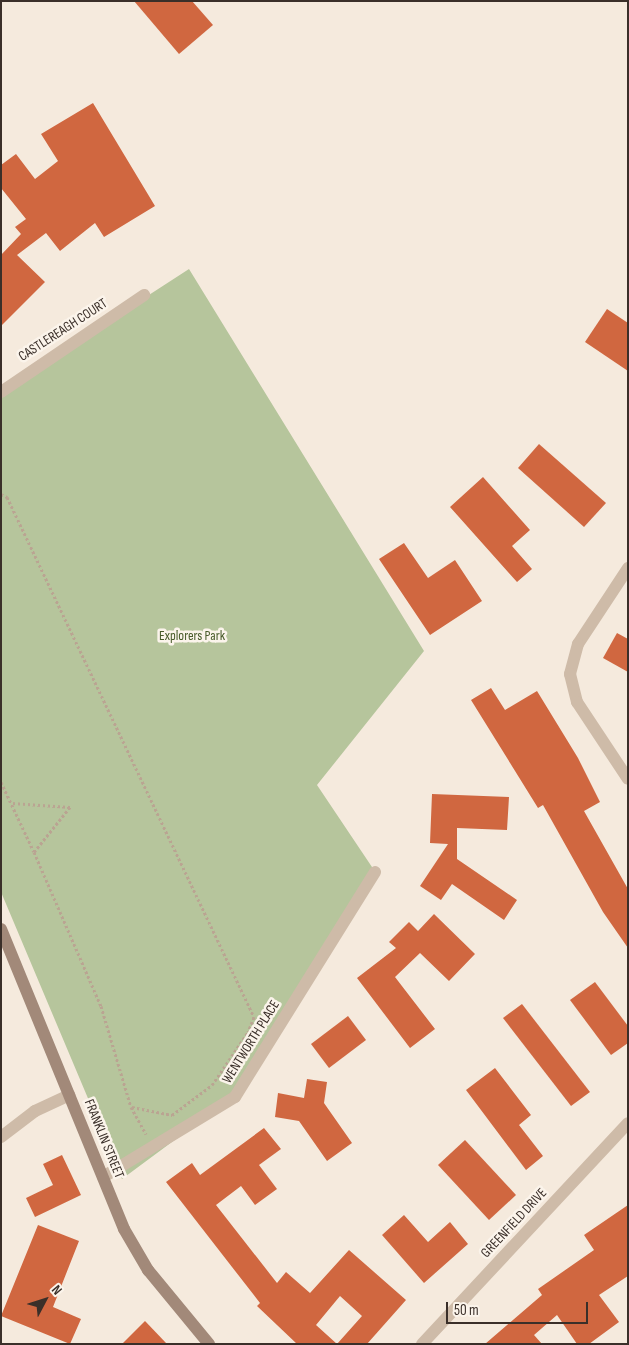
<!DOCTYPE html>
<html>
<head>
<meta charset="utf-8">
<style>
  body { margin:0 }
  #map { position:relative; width:629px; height:1345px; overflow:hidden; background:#f5eadd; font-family:"Sofia Sans Condensed",sans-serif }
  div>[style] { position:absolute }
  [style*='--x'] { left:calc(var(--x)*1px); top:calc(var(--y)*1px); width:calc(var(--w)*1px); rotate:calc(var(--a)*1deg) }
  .green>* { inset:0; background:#b6c59c }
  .building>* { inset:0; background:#d06740 }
  .path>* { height:3px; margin-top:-1.5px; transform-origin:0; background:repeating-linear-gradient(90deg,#baa492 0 2.5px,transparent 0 5px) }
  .street>* { height:12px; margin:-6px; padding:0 6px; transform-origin:6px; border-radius:6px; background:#cebba8 }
  .secondary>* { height:12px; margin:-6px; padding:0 6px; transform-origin:6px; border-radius:6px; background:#a28979 }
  span { translate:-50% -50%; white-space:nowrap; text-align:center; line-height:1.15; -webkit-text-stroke:5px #fbf4eb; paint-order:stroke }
  .street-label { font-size:14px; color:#3a2f29 }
  .park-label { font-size:14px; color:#485b2a }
  .frame { position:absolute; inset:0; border:2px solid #3a2f29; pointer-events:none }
  .north { position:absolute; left:20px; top:1275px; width:50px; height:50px; -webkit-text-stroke:4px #fbf4eb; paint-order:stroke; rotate:50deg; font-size:14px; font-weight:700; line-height:20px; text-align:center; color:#3a2f29 }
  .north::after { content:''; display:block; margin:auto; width:18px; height:22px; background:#3a2f29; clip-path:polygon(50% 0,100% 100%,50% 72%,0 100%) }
  .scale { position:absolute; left:446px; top:1302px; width:142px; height:22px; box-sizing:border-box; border:2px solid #3a2f29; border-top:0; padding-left:6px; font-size:15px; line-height:18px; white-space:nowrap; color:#3a2f29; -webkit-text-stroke:4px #fbf4eb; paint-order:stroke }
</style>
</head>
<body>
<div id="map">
  <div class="green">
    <div style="clip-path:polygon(189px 269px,424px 651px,317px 785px,374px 870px,234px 1096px,122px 1179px,1px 892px,1px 396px,10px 385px)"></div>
  </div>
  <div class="building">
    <div style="clip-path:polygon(134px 1px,192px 1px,213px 25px,179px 54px)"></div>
    <div style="clip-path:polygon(93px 103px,155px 206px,104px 237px,95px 223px,60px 251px,46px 233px,17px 255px,45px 282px,1px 326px,1px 255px,21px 234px,15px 227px,26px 219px,1px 188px,1px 165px,16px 154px,35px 179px,58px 161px,41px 134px)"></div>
    <div style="clip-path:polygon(607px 309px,628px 323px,628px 371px,585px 342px)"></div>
    <div style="clip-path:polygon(539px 444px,606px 503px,584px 527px,518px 468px)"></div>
    <div style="clip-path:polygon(483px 477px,530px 530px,512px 546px,532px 569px,517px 582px,450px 507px)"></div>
    <div style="clip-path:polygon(404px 543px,428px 578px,455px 560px,482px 601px,430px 635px,379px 559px)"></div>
    <div style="clip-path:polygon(617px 633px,628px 639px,628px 672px,603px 658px)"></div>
    <div style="clip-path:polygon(491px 688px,505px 710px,537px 691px,578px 758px,600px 802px,584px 811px,628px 889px,628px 948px,603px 912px,543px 805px,538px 808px,471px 700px)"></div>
    <div style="clip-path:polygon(432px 794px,509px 797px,507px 830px,457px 828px,457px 859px,517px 900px,504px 920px,452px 884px,441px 900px,420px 886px,448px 844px,430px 843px)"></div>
    <div style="clip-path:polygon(434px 914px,475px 954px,449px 981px,420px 953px,395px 977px,435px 1029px,410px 1048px,357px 978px,396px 948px,389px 942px,409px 922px,418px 931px)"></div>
    <div style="clip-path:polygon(595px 982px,628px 1026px,628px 1043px,611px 1055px,570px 1000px)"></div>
    <div style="clip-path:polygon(522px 1004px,590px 1092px,571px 1106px,503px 1018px)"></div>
    <div style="clip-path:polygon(348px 1016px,366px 1040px,329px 1068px,311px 1044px)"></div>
    <div style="clip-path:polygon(495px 1068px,531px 1115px,519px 1125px,543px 1156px,526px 1170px,466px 1090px)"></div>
    <div style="clip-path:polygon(307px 1079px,327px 1082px,324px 1103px,352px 1143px,327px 1161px,299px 1121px,275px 1117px,278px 1093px,304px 1098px)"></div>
    <div style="clip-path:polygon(evenodd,264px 1128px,281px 1149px,259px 1165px,277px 1189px,255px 1205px,241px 1186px,216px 1205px,277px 1283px,286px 1272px,310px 1293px,349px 1250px,406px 1300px,367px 1344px,297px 1344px,257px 1306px,260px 1303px,166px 1182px,192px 1163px,200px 1175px,264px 1128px,340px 1296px,362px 1316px,337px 1344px,316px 1325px,340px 1296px)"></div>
    <div style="clip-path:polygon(465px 1140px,516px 1195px,489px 1220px,438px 1165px)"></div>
    <div style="clip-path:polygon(62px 1155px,81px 1195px,35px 1217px,26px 1198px,53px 1185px,43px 1164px)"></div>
    <div style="clip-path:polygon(628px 1205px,628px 1276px,599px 1295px,619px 1322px,589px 1344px,577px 1344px,557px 1315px,534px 1335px,542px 1344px,485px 1344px,542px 1295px,538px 1289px,594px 1250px,584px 1235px)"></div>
    <div style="clip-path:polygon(404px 1215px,428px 1242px,450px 1222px,468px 1244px,424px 1283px,382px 1235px)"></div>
    <div style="clip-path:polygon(38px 1225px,79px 1241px,53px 1307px,81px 1319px,70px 1344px,1px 1316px)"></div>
    <div style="clip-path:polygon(145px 1321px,167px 1344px,122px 1344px)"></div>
  </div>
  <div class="path">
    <div style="--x:1;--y:494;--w:7;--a:27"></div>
    <div style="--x:7;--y:497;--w:576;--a:64.59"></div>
    <div style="--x:254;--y:1017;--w:16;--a:112"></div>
    <div style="--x:248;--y:1032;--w:8;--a:40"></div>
    <div style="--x:1;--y:782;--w:77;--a:64.8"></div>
    <div style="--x:34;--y:852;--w:58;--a:-51.3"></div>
    <div style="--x:70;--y:807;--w:58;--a:-176.1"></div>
    <div style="--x:34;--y:852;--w:168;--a:66.5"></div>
    <div style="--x:101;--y:1006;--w:105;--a:73.5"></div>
    <div style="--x:131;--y:1107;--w:31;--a:61"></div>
    <div style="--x:132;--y:1107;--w:41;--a:11.3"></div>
    <div style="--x:172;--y:1115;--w:50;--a:-36.9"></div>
    <div style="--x:212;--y:1085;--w:64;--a:-55.8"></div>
  </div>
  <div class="street">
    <div style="--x:1;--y:392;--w:173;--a:-34.1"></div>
    <div style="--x:628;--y:568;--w:91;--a:123.3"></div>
    <div style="--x:578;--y:644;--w:31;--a:105"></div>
    <div style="--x:570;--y:674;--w:29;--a:76"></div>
    <div style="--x:577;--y:702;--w:92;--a:56.5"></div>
    <div style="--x:1;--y:1137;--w:43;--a:-37.4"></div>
    <div style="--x:35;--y:1111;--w:38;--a:-25"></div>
    <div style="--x:103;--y:1177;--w:154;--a:-31.2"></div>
    <div style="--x:235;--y:1097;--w:265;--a:-58.1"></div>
    <div style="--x:422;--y:1344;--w:302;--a:-47"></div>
  </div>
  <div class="secondary">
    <div style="--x:1;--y:929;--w:324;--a:67.7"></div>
    <div style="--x:124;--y:1229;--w:48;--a:59.7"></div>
    <div style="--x:148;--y:1270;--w:96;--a:50.5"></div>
  </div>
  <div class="street-label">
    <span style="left:63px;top:330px;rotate:-33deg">CASTLEREAGH COURT</span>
    <span style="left:251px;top:1042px;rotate:-58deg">WENTWORTH PLACE</span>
    <span style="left:104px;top:1139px;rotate:68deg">FRANKLIN STREET</span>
    <span style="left:514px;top:1223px;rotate:-47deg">GREENFIELD DRIVE</span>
  </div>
  <div class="park-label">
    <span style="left:192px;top:636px">Explorers Park</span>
  </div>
  <div class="frame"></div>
  <div class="north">N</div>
  <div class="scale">50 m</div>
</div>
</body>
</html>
